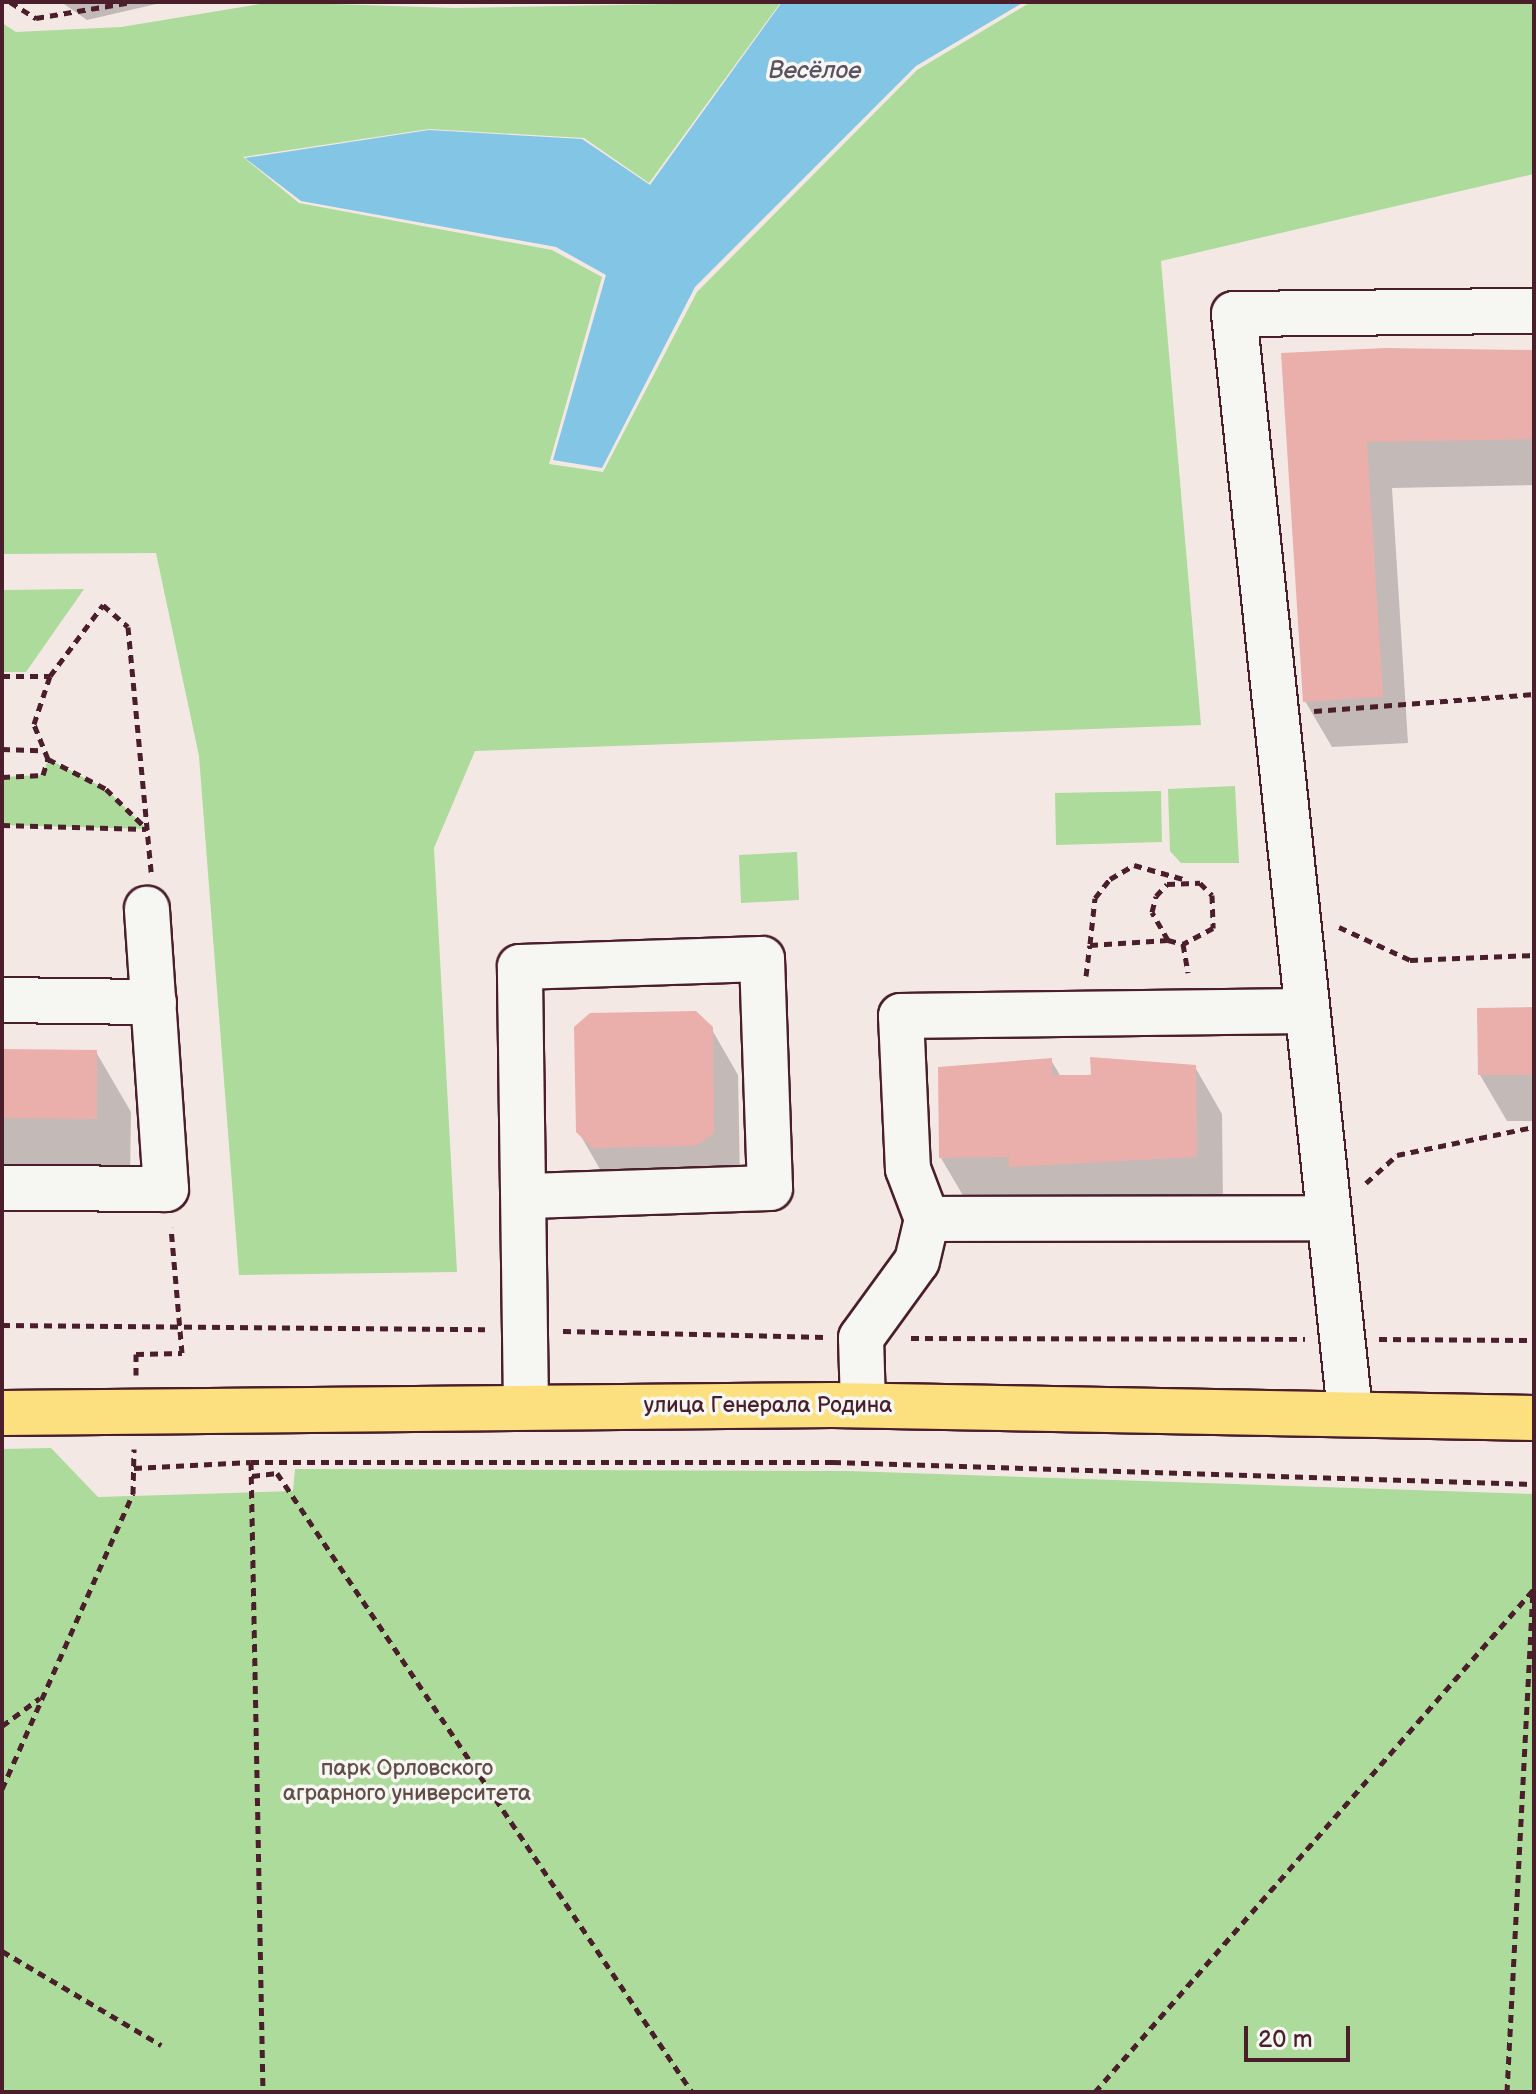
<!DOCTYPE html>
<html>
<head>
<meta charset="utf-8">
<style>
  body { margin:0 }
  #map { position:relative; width:1536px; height:2094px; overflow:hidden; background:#f4e8e4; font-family:"Balsamiq Sans",sans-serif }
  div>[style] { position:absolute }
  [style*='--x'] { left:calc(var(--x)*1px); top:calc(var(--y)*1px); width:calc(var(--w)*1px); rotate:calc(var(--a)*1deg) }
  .green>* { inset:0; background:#acdb9b }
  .water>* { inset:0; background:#83c5e4 }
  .shadow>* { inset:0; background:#0003 }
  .building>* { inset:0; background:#ebafab }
  .path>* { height:5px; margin-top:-2.5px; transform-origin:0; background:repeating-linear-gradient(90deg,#4a1f2b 0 8px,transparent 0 14px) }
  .roads { filter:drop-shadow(2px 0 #4a1f2b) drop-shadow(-2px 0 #4a1f2b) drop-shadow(0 2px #4a1f2b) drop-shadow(0 -2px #4a1f2b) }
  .minor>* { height:44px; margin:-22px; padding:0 22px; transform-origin:22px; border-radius:22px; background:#f6f6f2 }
  .major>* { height:44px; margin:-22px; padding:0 22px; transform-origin:22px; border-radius:22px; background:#fce080 }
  span { translate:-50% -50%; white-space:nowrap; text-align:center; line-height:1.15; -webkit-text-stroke:7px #f6f6f2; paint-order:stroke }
  .street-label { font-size:22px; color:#4a1f2b }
  .park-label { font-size:22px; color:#624e47 }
  .water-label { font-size:24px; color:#5b5162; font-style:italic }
  .frame { position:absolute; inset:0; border:4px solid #4a1f2b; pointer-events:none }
  .scale { position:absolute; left:1244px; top:2026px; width:106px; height:36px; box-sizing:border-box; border:4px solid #4a1f2b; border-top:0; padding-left:10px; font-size:24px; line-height:28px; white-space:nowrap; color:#4a1f2b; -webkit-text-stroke:6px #f6f6f2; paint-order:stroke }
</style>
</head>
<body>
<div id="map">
  <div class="green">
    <div style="clip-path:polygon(272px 2px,455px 8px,781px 2px,649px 183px,584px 138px,429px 129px,243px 157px,299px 203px,552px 250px,602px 277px,549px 464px,603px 472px,697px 292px,917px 70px,1031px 2px,1534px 2px,1534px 174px,1161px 261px,1201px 725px,475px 751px,434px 848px,457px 1272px,239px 1275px,199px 756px,156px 553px,2px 554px,2px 23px,16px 32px,121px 27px)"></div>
    <div style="clip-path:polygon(84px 589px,26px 672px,2px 672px,2px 590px)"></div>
    <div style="clip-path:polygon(48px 759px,106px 789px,147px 829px,2px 825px,2px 777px,43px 775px)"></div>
    <div style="clip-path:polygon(1235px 786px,1239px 863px,1181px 863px,1170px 851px,1168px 789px)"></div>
    <div style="clip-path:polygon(1161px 791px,1162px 842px,1056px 845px,1055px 793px)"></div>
    <div style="clip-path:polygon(797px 852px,799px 900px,741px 903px,739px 855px)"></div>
    <div style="clip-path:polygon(51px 1448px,98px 1497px,293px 1491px,295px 1469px,848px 1471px,1534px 1494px,1534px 2092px,2px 2092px,2px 1449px)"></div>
  </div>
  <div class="water">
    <div style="clip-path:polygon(782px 2px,1024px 2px,916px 66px,695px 287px,602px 468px,553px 460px,606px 275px,556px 247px,301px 201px,245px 158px,429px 130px,582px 139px,650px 185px)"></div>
  </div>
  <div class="shadow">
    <div style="clip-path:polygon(61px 2px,165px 2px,87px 20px)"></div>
    <div style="clip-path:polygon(1534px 354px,1534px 485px,1392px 488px,1408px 743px,1332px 747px,1305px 701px,1284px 355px)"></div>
    <div style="clip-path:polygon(1534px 1009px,1534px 1121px,1507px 1121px,1480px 1075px)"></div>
    <div style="clip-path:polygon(711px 1028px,738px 1075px,740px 1179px,605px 1178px,578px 1131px)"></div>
    <div style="clip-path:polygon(2px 1051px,96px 1052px,131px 1112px,130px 1178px,2px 1177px)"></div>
    <div style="clip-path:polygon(1051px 1060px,1061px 1077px,1195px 1067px,1222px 1114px,1223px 1203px,968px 1204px,941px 1158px)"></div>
  </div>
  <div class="building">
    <div style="clip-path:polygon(1385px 348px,1534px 350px,1534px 439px,1367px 442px,1383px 697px,1303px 702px,1281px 353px)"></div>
    <div style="clip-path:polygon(1534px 1007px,1534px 1075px,1478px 1075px,1477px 1008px)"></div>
    <div style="clip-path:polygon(696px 1011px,713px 1027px,714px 1133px,696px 1146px,593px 1148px,576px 1132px,574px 1027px,590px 1013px)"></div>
    <div style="clip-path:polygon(2px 1049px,97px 1050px,97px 1119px,2px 1118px)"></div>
    <div style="clip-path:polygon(1090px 1057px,1196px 1065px,1197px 1157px,1009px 1167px,1009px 1157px,939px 1158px,938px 1067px,1052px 1058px,1052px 1075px,1091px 1075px)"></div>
  </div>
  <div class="path">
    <div style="--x:10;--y:2;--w:31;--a:32"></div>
    <div style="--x:36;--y:18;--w:97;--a:-9.5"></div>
    <div style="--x:2;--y:676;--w:48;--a:0"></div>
    <div style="--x:50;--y:676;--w:89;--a:-53.3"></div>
    <div style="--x:103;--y:605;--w:33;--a:41"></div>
    <div style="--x:128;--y:627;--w:246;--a:84.6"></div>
    <div style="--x:1314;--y:711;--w:221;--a:-4.4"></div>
    <div style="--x:2;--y:749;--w:38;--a:2"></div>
    <div style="--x:48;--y:759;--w:38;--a:-112"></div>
    <div style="--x:34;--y:724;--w:51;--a:-71.6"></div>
    <div style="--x:2;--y:777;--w:41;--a:-2.8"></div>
    <div style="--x:43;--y:775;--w:17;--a:-73"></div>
    <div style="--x:48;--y:759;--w:65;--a:27.3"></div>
    <div style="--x:106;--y:789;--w:56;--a:44.3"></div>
    <div style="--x:2;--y:825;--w:144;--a:1.6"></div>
    <div style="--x:1339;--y:927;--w:78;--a:24.9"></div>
    <div style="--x:1410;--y:960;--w:124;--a:-2.3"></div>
    <div style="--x:1168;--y:940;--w:32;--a:-120"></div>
    <div style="--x:1152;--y:912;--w:16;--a:-76"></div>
    <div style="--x:1156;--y:896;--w:16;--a:-47"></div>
    <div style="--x:1167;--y:884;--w:33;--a:-2"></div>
    <div style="--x:1200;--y:883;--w:17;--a:45"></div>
    <div style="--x:1212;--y:895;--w:33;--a:88"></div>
    <div style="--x:1213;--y:928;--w:34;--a:152"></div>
    <div style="--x:1090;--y:944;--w:46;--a:-83.8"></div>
    <div style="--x:1095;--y:898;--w:24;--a:-52"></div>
    <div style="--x:1110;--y:879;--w:28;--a:-30"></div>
    <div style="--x:1134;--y:865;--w:51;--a:15.9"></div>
    <div style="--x:1086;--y:976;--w:31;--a:-83"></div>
    <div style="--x:1090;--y:945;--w:78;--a:-3.7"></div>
    <div style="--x:1168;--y:940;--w:16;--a:15"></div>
    <div style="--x:1183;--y:944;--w:29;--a:80"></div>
    <div style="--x:1366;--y:1183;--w:42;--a:-42.1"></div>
    <div style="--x:1397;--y:1155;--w:140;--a:-11.6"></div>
    <div style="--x:2;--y:1325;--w:483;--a:0.5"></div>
    <div style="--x:563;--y:1331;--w:262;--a:1.3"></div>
    <div style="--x:911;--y:1338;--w:394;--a:0.1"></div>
    <div style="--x:1379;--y:1339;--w:155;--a:0.4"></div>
    <div style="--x:136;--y:1375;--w:21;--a:-90"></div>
    <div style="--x:136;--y:1354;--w:46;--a:-1.2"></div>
    <div style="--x:182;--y:1353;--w:126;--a:-95"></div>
    <div style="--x:251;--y:1462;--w:582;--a:0"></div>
    <div style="--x:833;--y:1462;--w:701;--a:1.8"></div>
    <div style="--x:134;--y:1468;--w:117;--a:-2.9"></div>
    <div style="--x:251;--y:1462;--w:630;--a:88.91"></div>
    <div style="--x:252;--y:1476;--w:25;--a:-7"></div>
    <div style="--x:277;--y:1473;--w:745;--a:56.16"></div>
    <div style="--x:2;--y:1726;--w:47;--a:-36.4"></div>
    <div style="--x:2;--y:1789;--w:323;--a:-66.1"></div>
    <div style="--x:133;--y:1494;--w:45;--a:-88.7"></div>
    <div style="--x:2;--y:1951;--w:185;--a:30.6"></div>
    <div style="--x:1095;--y:2092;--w:668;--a:-48.89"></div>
    <div style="--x:1507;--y:2092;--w:503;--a:-87.04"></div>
  </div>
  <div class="roads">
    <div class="minor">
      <div style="--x:2;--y:1000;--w:152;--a:0.8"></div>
      <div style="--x:1304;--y:1011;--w:403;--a:179.3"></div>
      <div style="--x:901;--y:1016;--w:153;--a:87.4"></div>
      <div style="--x:908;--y:1169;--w:53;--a:69.2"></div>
      <div style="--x:927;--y:1219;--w:400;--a:-0.1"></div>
      <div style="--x:2;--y:1188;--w:164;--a:0.3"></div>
      <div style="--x:166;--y:1189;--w:281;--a:-93.9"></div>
      <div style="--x:863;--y:1405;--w:67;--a:-91.7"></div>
      <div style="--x:861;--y:1338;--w:95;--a:-54"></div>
      <div style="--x:917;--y:1261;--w:43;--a:-76.6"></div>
      <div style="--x:526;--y:1406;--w:439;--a:-90.8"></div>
      <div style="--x:520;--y:967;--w:242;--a:-1.9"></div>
      <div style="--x:762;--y:959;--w:229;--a:88"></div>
      <div style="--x:770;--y:1188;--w:242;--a:178.1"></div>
      <div style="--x:1350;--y:1412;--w:1104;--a:-96.03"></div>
      <div style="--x:1234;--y:314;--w:300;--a:-0.6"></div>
    </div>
    <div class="major">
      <div style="--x:2;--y:1413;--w:831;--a:-0.55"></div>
      <div style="--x:833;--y:1405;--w:701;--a:1.06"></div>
    </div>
  </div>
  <div class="street-label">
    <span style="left:768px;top:1406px">улица Генерала Родина</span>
  </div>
  <div class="park-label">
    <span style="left:407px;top:1781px">парк Орловского<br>аграрного университета</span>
  </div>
  <div class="water-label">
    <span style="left:815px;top:71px">Весёлое</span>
  </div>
  <div class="frame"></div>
  <div class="scale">20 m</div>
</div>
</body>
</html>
